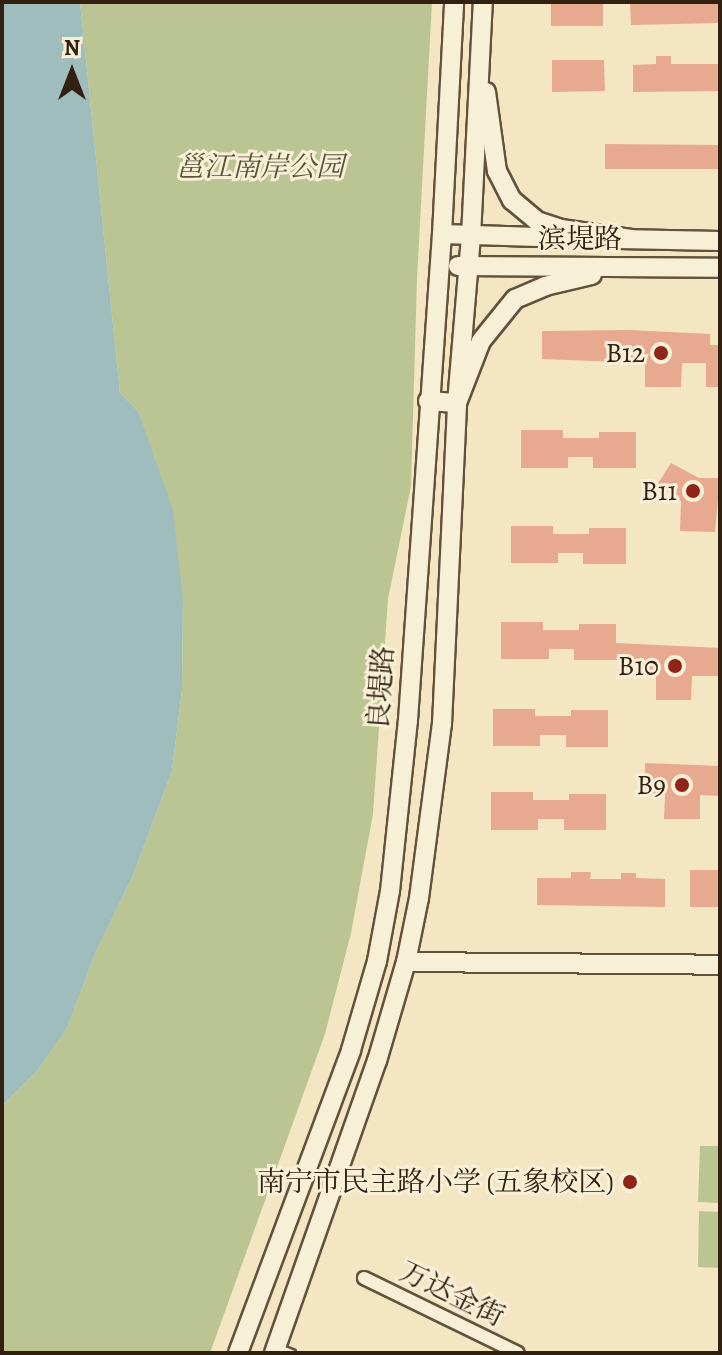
<!DOCTYPE html>
<html>
<head>
<meta charset="utf-8">
<style>
  body { margin:0 }
  #map { position:relative; width:722px; height:1355px; overflow:hidden; background:#f4e6c2; font-family:Alegreya,"Noto Serif SC",serif }
  div>[style] { position:absolute }
  [style*='--x'] { left:calc(var(--x)*1px); top:calc(var(--y)*1px); width:calc(var(--w)*1px); rotate:calc(var(--a)*1deg) }
  .green>* { inset:0; background:#bbc593 }
  .water>* { inset:0; background:#9fbdbd }
  .building>* { inset:0; background:#e7a98f }
  .roads { filter:drop-shadow(2px 0 #62523d) drop-shadow(-2px 0 #62523d) drop-shadow(0 2px #62523d) drop-shadow(0 -2px #62523d) }
  .lane>* { height:6px; margin:-3px; padding:0 3px; transform-origin:3px; border-radius:3px; background:#f8efd7 }
  .street>* { height:12px; margin:-6px; padding:0 6px; transform-origin:6px; border-radius:6px; background:#f8efd7 }
  .secondary>* { height:18px; margin:-9px; padding:0 9px; transform-origin:9px; border-radius:9px; background:#f8efd7 }
  .dots>* { width:22px; height:22px; translate:-50% -50%; box-sizing:border-box; border:4px solid #f8efd7; border-radius:50% }
  span { translate:-50% -50%; white-space:nowrap; text-align:center; line-height:1.15; -webkit-text-stroke:6px #f8efd7; paint-order:stroke }
  .park-label { font-size:28px; color:#5b5238; font-style:italic }
  .street-label { font-size:28px; color:#322011 }
  .poi-label { font-size:28px; color:#322011 }
  .right { translate:-100% -50%; text-align:right }
  .frame { position:absolute; inset:0; border:4px solid #322011; pointer-events:none }
  .north { position:absolute; left:32px; top:32px; width:80px; height:80px; -webkit-text-stroke:6px #f8efd7; paint-order:stroke; rotate:0deg; font-size:22px; font-weight:700; line-height:32px; text-align:center; color:#322011 }
  .north::after { content:''; display:block; margin:auto; width:28px; height:36px; background:#322011; clip-path:polygon(50% 0,100% 100%,50% 72%,0 100%) }
</style>
</head>
<body>
<div id="map">
  <div class="green">
    <div style="clip-path:polygon(80px 2px,432px 2px,417px 279px,411px 486px,388px 599px,373px 814px,351px 933px,325px 1034px,210px 1353px,2px 1353px,2px 1106px,38px 1070px,67px 1028px,95px 954px,134px 873px,172px 771px,182px 690px,183px 600px,138px 411px,120px 393px)"></div>
    <div style="clip-path:polygon(700px 1146px,720px 1146px,720px 1203px,698px 1202px)"></div>
    <div style="clip-path:polygon(699px 1211px,720px 1212px,720px 1268px,698px 1267px)"></div>
  </div>
  <div class="water">
    <div style="clip-path:polygon(2px 2px,80px 2px,120px 393px,138px 411px,173px 510px,183px 600px,182px 690px,172px 771px,134px 873px,95px 954px,67px 1028px,38px 1070px,2px 1106px)"></div>
  </div>
  <div class="building">
    <div style="clip-path:polygon(551px 2px,603px 2px,603px 26px,551px 26px)"></div>
    <div style="clip-path:polygon(630px 2px,720px 2px,720px 23px,631px 25px)"></div>
    <div style="clip-path:polygon(656px 56px,671px 56px,671px 64px,720px 64px,720px 91px,633px 92px,633px 65px,656px 64px)"></div>
    <div style="clip-path:polygon(552px 60px,604px 60px,605px 91px,552px 92px)"></div>
    <div style="clip-path:polygon(605px 144px,720px 145px,720px 169px,605px 169px)"></div>
    <div style="clip-path:polygon(629px 330px,710px 334px,710px 345px,720px 345px,720px 387px,706px 387px,706px 363px,682px 363px,681px 387px,645px 387px,645px 363px,542px 359px,542px 331px)"></div>
    <div style="clip-path:polygon(521px 430px,563px 430px,563px 438px,599px 438px,599px 432px,636px 432px,636px 468px,593px 468px,593px 457px,568px 457px,568px 468px,521px 468px)"></div>
    <div style="clip-path:polygon(671px 463px,699px 478px,720px 478px,715px 532px,680px 531px,681px 501px,657px 485px)"></div>
    <div style="clip-path:polygon(511px 526px,553px 526px,553px 534px,589px 534px,589px 528px,626px 528px,626px 564px,583px 564px,583px 553px,558px 553px,558px 563px,511px 563px)"></div>
    <div style="clip-path:polygon(501px 622px,543px 622px,543px 630px,579px 630px,579px 624px,616px 624px,616px 643px,720px 648px,720px 676px,692px 676px,691px 700px,656px 700px,656px 676px,636px 676px,636px 660px,574px 660px,574px 649px,549px 649px,549px 659px,501px 659px)"></div>
    <div style="clip-path:polygon(493px 709px,535px 709px,535px 716px,571px 716px,571px 710px,608px 710px,608px 747px,566px 747px,566px 735px,540px 735px,540px 746px,493px 746px)"></div>
    <div style="clip-path:polygon(645px 763px,720px 766px,720px 796px,700px 795px,700px 819px,664px 819px,665px 795px,645px 795px)"></div>
    <div style="clip-path:polygon(491px 792px,533px 792px,533px 800px,569px 800px,569px 794px,606px 794px,606px 830px,564px 830px,564px 819px,538px 819px,538px 830px,491px 830px)"></div>
    <div style="clip-path:polygon(690px 870px,720px 870px,720px 907px,690px 907px)"></div>
    <div style="clip-path:polygon(571px 872px,591px 872px,590px 879px,621px 879px,621px 873px,636px 873px,636px 878px,665px 879px,665px 907px,537px 905px,537px 878px,571px 878px)"></div>
  </div>
  <div class="roads">
    <div class="lane">
      <div style="--x:279;--y:1348;--w:14;--a:21"></div>
    </div>
    <div class="street">
      <div style="--x:364;--y:1278;--w:171;--a:26"></div>
    </div>
    <div class="secondary">
      <div style="--x:486;--y:92;--w:80;--a:82.1"></div>
      <div style="--x:497;--y:171;--w:33;--a:63"></div>
      <div style="--x:512;--y:200;--w:33;--a:40"></div>
      <div style="--x:537;--y:221;--w:25;--a:18"></div>
      <div style="--x:561;--y:229;--w:71;--a:8.1"></div>
      <div style="--x:442;--y:234;--w:127;--a:1.8"></div>
      <div style="--x:619;--y:239;--w:101;--a:1.1"></div>
      <div style="--x:458;--y:266;--w:262;--a:0.4"></div>
      <div style="--x:428;--y:401;--w:29;--a:4"></div>
      <div style="--x:457;--y:403;--w:66;--a:-68.8"></div>
      <div style="--x:481;--y:341;--w:54;--a:-51"></div>
      <div style="--x:515;--y:299;--w:33;--a:-23"></div>
      <div style="--x:545;--y:286;--w:48;--a:-13.2"></div>
      <div style="--x:406;--y:962;--w:314;--a:0.5"></div>
      <div style="--x:238;--y:1353;--w:323;--a:-69.5"></div>
      <div style="--x:351;--y:1050;--w:93;--a:-73.7"></div>
      <div style="--x:377;--y:961;--w:71;--a:-79.5"></div>
      <div style="--x:390;--y:891;--w:172;--a:-84"></div>
      <div style="--x:408;--y:720;--w:487;--a:-86"></div>
      <div style="--x:442;--y:234;--w:232;--a:-87"></div>
      <div style="--x:274;--y:1353;--w:310;--a:-70.6"></div>
      <div style="--x:377;--y:1061;--w:103;--a:-73.7"></div>
      <div style="--x:406;--y:962;--w:65;--a:-78.5"></div>
      <div style="--x:419;--y:898;--w:176;--a:-82.5"></div>
      <div style="--x:442;--y:724;--w:321;--a:-87.3"></div>
      <div style="--x:457;--y:403;--w:168;--a:-85.2"></div>
      <div style="--x:471;--y:236;--w:234;--a:-87.1"></div>
    </div>
  </div>
  <div class="dots">
    <div style="left:661px;top:353px;background:#8f2418"></div>
    <div style="left:693px;top:491px;background:#8f2418"></div>
    <div style="left:675px;top:666px;background:#8f2418"></div>
    <div style="left:682px;top:785px;background:#8f2418"></div>
    <div style="left:630px;top:1182px;background:#8f2418"></div>
  </div>
  <div class="park-label">
    <span style="left:260px;top:167px">邕江南岸公园</span>
  </div>
  <div class="street-label">
    <span style="left:580px;top:239px">滨堤路</span>
    <span style="left:381px;top:688px;rotate:-86deg">良堤路</span>
    <span style="left:452px;top:1294px;rotate:26deg">万达金街</span>
  </div>
  <div class="poi-label">
    <span class="right" style="left:645px;top:353px">B12</span>
    <span class="right" style="left:677px;top:491px">B11</span>
    <span class="right" style="left:659px;top:666px">B10</span>
    <span class="right" style="left:666px;top:785px">B9</span>
    <span class="right" style="left:614px;top:1182px">南宁市民主路小学 (五象校区)</span>
  </div>
  <div class="frame"></div>
  <div class="north">N</div>
</div>
</body>
</html>
